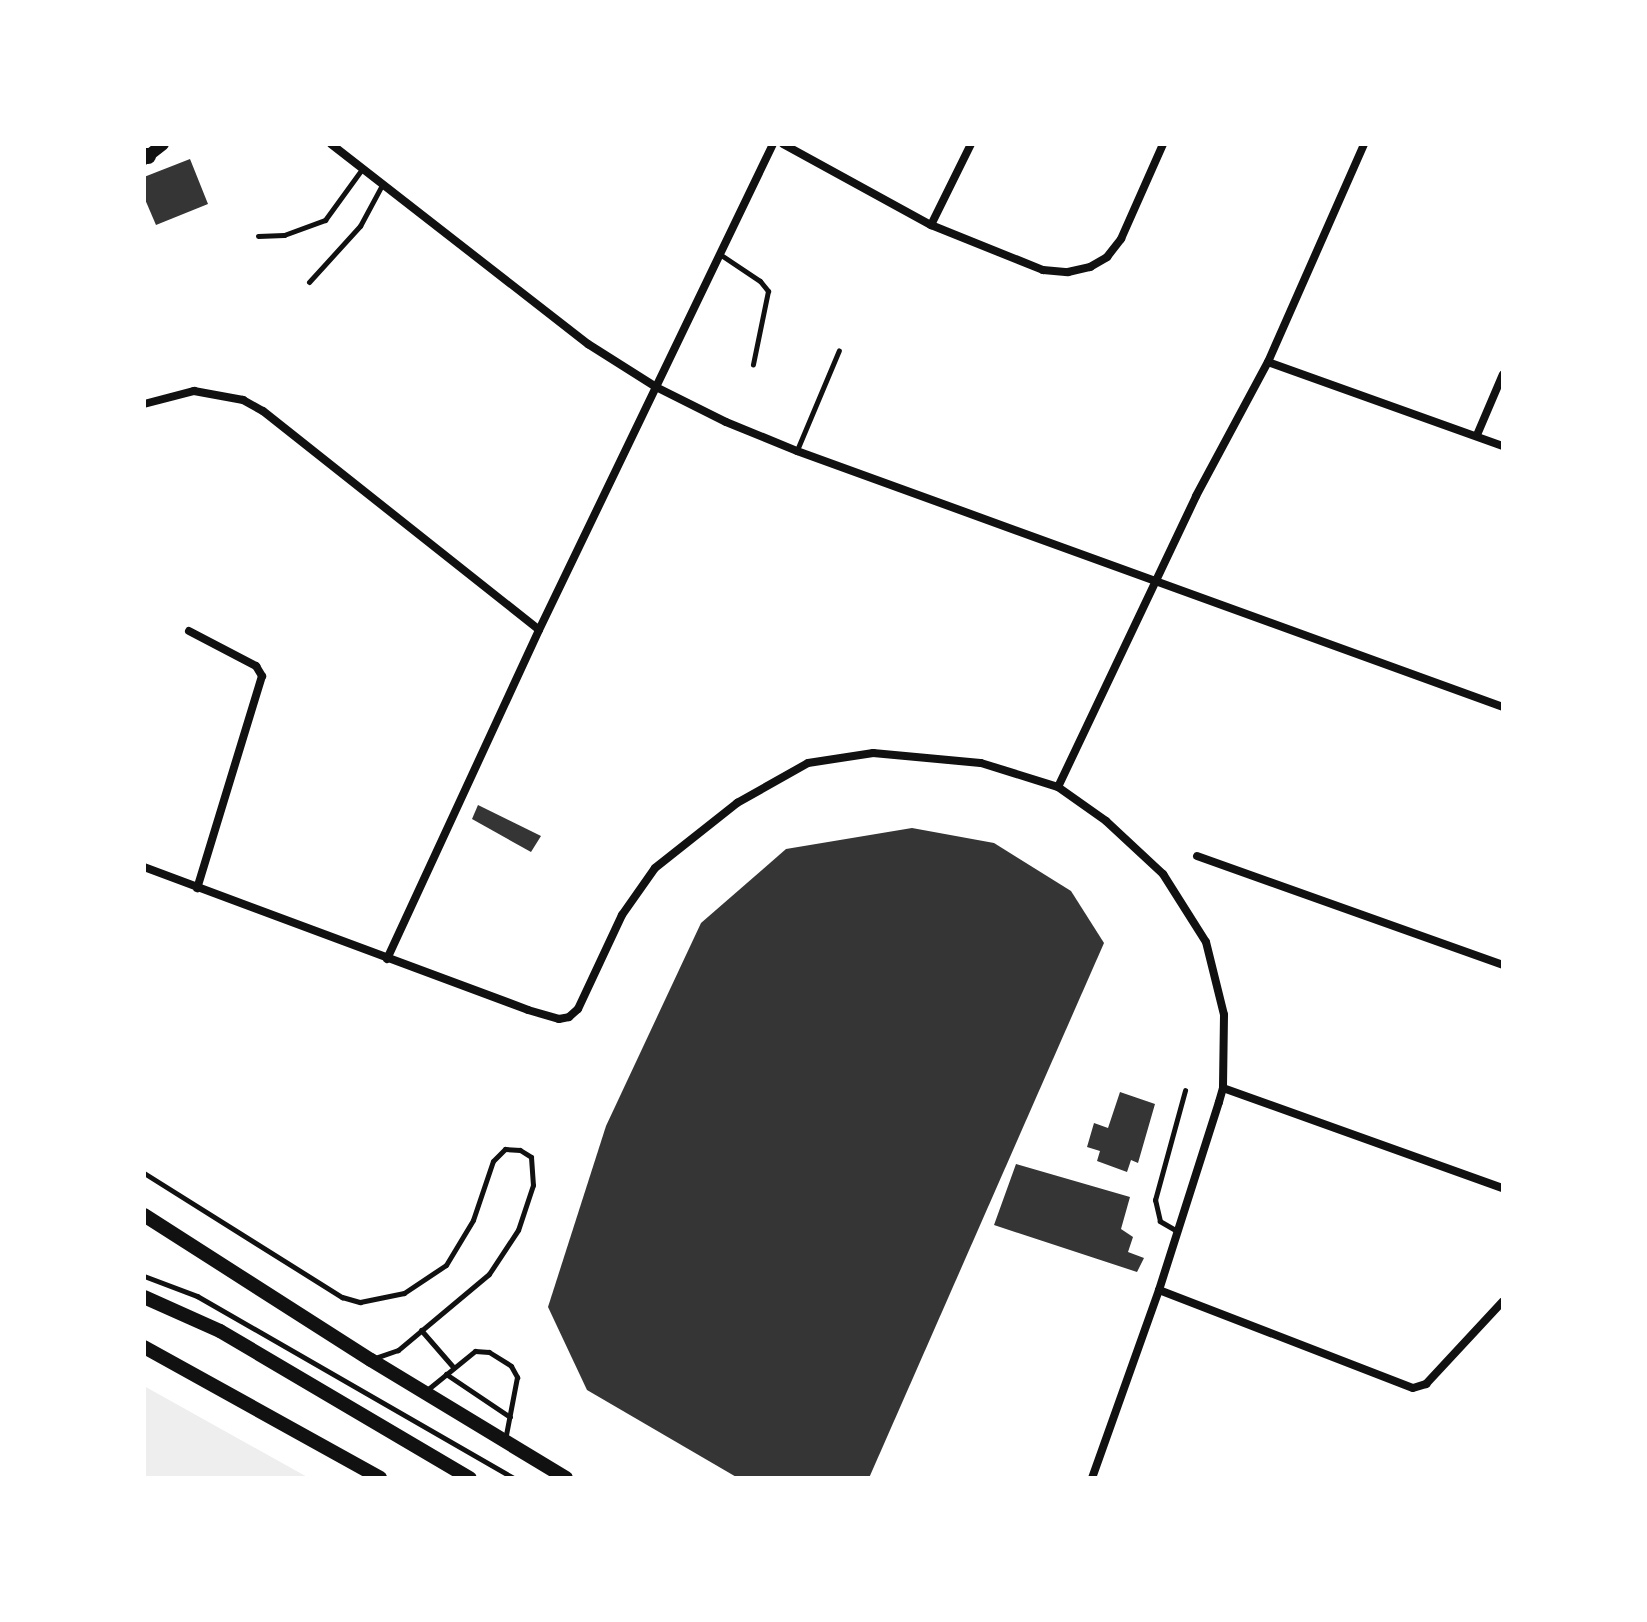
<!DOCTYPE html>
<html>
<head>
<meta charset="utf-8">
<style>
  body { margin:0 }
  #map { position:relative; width:1647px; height:1622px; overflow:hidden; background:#fff; font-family:Quicksand,sans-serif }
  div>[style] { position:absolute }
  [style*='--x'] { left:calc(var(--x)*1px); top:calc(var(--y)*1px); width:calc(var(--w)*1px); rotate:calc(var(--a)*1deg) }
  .green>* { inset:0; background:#eee }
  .building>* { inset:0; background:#353535 }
  .service>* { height:5px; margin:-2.5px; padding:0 2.5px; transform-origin:2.5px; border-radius:2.5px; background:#111 }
  .minor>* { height:8px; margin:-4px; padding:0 4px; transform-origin:4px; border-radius:4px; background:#111 }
  .tertiary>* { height:12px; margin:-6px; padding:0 6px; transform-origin:6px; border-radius:6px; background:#111 }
  .secondary>* { height:14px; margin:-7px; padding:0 7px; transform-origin:7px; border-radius:7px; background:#111 }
  .trunk>* { height:16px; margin:-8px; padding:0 8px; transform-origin:8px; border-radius:8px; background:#111 }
  span { translate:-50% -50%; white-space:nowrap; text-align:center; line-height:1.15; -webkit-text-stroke:7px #fff; paint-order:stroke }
  .frame { position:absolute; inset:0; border:146px solid #fff; pointer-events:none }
</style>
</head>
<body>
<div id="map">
  <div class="green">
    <div style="clip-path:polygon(144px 1386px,309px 1478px,144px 1478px)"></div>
  </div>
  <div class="building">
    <div style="clip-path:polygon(190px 159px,208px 204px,156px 225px,144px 197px,144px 177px)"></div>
    <div style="clip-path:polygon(478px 805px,541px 836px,531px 852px,472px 819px)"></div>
    <div style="clip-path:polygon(912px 828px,994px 843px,1071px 891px,1104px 943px,869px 1478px,738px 1478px,587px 1390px,548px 1307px,606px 1126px,701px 923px,786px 849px)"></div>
    <div style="clip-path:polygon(1120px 1092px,1155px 1104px,1138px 1163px,1131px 1160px,1127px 1172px,1097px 1161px,1100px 1151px,1087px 1147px,1094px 1123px,1108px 1128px)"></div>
    <div style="clip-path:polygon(1016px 1164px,1130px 1197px,1121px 1229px,1133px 1237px,1128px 1252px,1144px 1258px,1137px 1272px,994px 1225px)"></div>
  </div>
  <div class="service">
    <div style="--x:258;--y:236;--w:26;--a:-2"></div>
    <div style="--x:284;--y:235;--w:44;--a:-20.1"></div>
    <div style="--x:325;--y:220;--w:63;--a:-54"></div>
    <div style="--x:721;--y:255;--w:47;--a:33.7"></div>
    <div style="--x:760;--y:281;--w:13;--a:51"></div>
    <div style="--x:768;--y:291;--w:75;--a:101.6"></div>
    <div style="--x:309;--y:282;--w:76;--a:-47.7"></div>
    <div style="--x:360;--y:226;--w:47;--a:-61.8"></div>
    <div style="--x:797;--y:450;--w:108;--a:-67.2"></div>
    <div style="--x:144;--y:1173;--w:234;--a:32.1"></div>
    <div style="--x:342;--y:1297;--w:19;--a:16"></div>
    <div style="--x:360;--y:1302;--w:45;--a:-11.6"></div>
    <div style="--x:404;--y:1293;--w:50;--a:-33.7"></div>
    <div style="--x:446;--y:1265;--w:52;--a:-59"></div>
    <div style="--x:473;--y:1220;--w:62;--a:-71.3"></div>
    <div style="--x:493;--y:1161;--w:17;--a:-45"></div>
    <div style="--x:505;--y:1149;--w:15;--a:4"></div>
    <div style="--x:520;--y:1150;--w:13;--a:32"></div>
    <div style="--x:531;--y:1157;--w:28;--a:86"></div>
    <div style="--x:533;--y:1185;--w:47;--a:108.4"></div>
    <div style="--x:518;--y:1230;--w:53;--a:123.4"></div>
    <div style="--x:489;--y:1274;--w:119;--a:140.1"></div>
    <div style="--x:398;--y:1350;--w:24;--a:161"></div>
    <div style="--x:1177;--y:1231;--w:20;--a:-150"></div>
    <div style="--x:1160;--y:1221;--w:22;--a:-103"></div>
    <div style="--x:1155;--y:1200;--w:114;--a:-74.7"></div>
    <div style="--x:144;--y:1276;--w:57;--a:20.7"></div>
    <div style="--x:197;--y:1296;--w:365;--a:29.9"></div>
    <div style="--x:421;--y:1330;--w:50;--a:49"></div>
    <div style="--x:446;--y:1374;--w:77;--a:33.9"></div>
    <div style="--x:427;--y:1390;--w:62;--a:-39.1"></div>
    <div style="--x:475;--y:1351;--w:14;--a:4"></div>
    <div style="--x:489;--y:1352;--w:26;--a:32"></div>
    <div style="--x:511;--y:1366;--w:13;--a:61"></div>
    <div style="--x:517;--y:1377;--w:64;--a:100.8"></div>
  </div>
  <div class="minor">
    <div style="--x:331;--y:144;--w:326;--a:37.9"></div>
    <div style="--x:588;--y:344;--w:80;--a:32.3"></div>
    <div style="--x:656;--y:387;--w:78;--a:26.6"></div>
    <div style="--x:726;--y:422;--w:77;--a:22.2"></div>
    <div style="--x:797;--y:451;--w:751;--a:19.93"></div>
    <div style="--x:783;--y:144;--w:169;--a:28.7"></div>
    <div style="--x:931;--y:225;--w:121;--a:21.9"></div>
    <div style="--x:1043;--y:270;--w:25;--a:5"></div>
    <div style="--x:1068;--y:272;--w:23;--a:-13"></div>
    <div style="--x:1090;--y:267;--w:20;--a:-30"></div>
    <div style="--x:1107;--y:257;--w:23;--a:-52"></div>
    <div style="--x:1121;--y:239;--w:104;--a:-66.1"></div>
    <div style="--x:931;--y:225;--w:90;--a:-63.7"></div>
    <div style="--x:1268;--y:362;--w:250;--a:19.7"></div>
    <div style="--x:144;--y:404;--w:52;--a:-14.6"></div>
    <div style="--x:194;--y:391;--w:50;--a:10.4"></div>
    <div style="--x:243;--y:400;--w:23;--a:29"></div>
    <div style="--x:263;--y:411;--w:352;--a:38.4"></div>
    <div style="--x:1477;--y:435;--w:66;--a:-66.9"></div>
    <div style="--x:189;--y:631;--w:76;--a:27.6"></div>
    <div style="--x:256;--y:666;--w:12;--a:59"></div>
    <div style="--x:262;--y:676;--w:222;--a:107"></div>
    <div style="--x:1058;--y:787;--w:322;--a:-64.6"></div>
    <div style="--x:1196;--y:496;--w:152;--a:-61.8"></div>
    <div style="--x:1268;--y:362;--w:238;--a:-66.2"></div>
    <div style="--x:1197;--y:856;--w:325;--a:19.6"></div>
    <div style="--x:144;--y:867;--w:410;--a:20.4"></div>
    <div style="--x:528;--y:1010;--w:32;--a:16"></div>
    <div style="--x:559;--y:1019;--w:10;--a:-11"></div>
    <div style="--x:569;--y:1017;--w:12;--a:-42"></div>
    <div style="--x:578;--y:1009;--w:104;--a:-64.9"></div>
    <div style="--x:622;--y:915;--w:57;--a:-54.9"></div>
    <div style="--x:655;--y:868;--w:105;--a:-38.4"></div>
    <div style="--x:737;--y:803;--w:81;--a:-29.4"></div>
    <div style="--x:808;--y:763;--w:66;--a:-8.7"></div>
    <div style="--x:873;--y:753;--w:108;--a:5.3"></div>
    <div style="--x:981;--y:763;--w:81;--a:17.3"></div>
    <div style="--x:1058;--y:787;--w:59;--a:35.3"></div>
    <div style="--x:1106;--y:821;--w:78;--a:42.9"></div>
    <div style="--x:1163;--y:874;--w:80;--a:57.7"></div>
    <div style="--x:1206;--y:942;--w:75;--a:76.1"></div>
    <div style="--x:1224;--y:1015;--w:73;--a:90.8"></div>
    <div style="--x:1223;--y:1088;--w:15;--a:106"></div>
    <div style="--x:1219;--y:1102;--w:197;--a:107.7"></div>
    <div style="--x:1159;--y:1290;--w:200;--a:109.6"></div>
    <div style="--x:387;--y:959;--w:362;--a:-65.2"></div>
    <div style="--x:539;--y:630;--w:539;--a:-64.29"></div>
    <div style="--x:1223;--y:1088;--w:297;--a:19.7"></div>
    <div style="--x:1159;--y:1290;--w:272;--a:21.1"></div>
    <div style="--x:1413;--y:1388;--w:14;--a:-17"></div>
    <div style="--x:1426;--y:1384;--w:113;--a:-47.1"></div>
  </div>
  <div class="tertiary">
    <div style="--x:144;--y:159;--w:24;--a:-38"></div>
  </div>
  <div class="secondary">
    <div style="--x:144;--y:1215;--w:269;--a:32.6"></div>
    <div style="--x:371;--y:1360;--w:228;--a:31.2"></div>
    <div style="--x:144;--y:1297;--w:83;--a:24.1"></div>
    <div style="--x:220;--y:1331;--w:290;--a:30.5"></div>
    <div style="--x:144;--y:1347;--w:270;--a:29"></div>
  </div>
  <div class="trunk">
    <div style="--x:144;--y:156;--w:4;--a:0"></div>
  </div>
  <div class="frame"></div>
</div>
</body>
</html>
